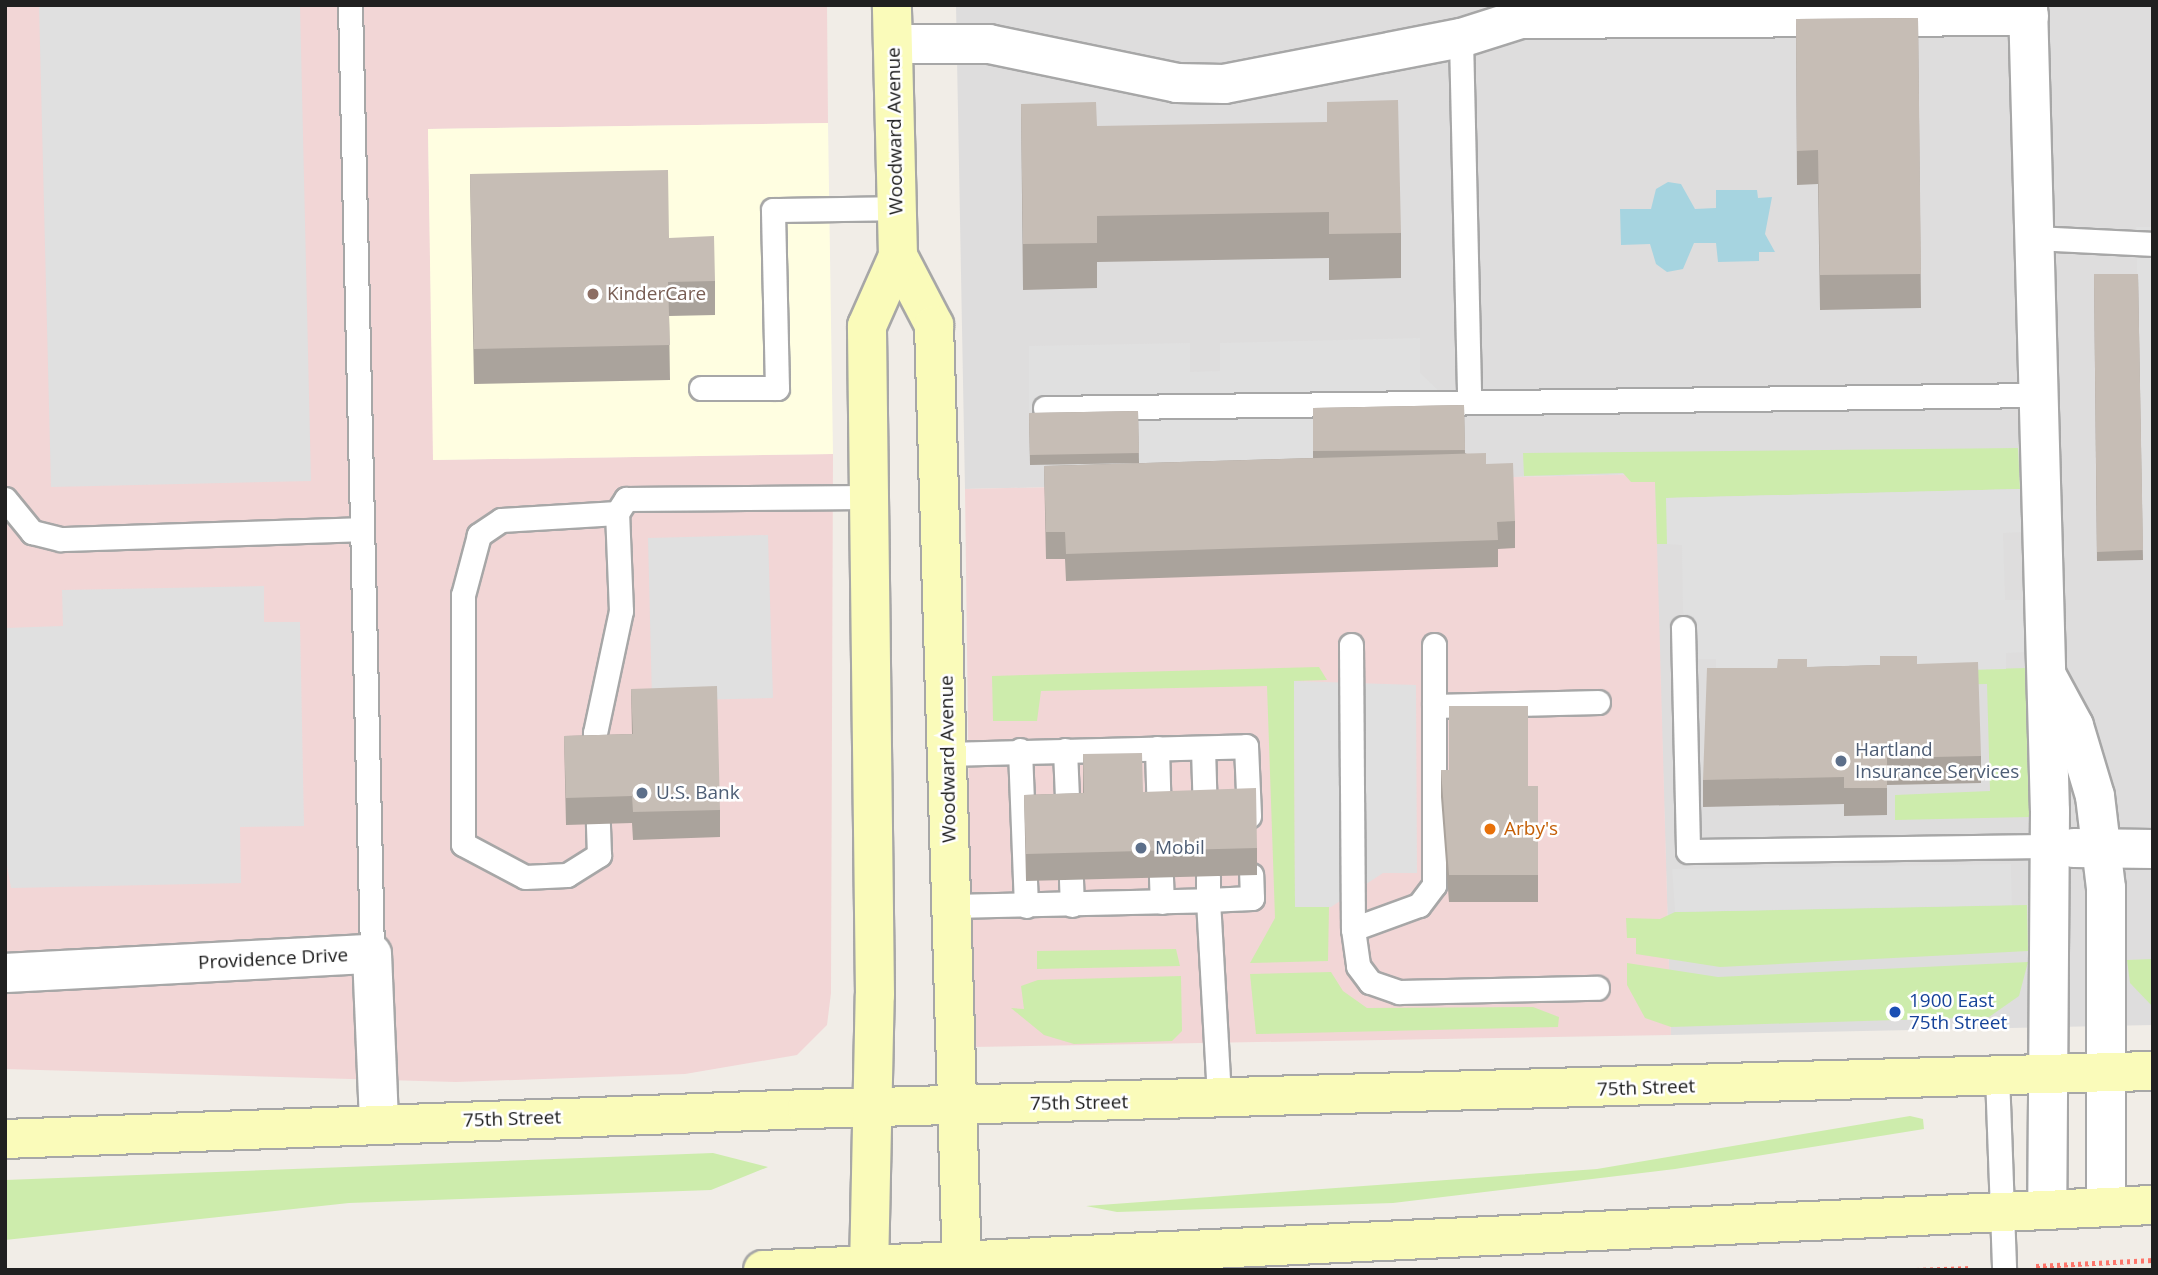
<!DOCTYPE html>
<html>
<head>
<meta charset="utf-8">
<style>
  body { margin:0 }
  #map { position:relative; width:2158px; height:1275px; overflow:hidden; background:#f1ede7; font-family:"Open Sans",sans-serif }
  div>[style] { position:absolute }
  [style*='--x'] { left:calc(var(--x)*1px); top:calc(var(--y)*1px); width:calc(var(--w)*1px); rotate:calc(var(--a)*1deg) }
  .residential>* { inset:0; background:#dedddd }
  .commercial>* { inset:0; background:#f2d6d6 }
  .education>* { inset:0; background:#fffee1 }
  .grass>* { inset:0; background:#cdecac }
  .parking>* { inset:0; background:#e0e0e0 }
  .water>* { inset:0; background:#a6d4e0 }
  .path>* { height:4.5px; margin-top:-2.25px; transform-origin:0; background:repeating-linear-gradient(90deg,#fe766b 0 3.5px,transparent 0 7px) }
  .roads { filter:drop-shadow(2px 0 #a7a7a7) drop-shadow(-2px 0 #a7a7a7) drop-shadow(0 2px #a7a7a7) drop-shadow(0 -2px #a7a7a7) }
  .service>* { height:23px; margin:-11.5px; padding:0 11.5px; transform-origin:11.5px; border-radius:11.5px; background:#fff }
  .minor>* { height:38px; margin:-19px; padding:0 19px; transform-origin:19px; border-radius:19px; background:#fff }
  .secondary>* { height:38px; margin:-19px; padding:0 19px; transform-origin:19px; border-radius:19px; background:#fafbba }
  .wall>* { inset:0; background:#aaa39c }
  .building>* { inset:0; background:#c6bdb5 }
  .dots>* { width:19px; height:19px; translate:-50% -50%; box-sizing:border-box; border:4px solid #fff; border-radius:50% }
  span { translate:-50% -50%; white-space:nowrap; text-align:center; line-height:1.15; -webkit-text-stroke:5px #fff; paint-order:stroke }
  .street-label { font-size:19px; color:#202020 }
  .education-label { font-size:19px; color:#785e54 }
  .left { translate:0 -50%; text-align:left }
  .service-label { font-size:19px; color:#4e5e75 }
  .food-label { font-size:19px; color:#c56008 }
  .transit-label { font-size:19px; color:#164399 }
  .frame { position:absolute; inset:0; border:7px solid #202020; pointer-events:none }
</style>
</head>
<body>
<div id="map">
  <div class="residential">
    <div style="clip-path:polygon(956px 5px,2153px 5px,2153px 1025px,1671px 1035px,1654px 474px,965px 489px)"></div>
  </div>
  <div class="commercial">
    <div style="clip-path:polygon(5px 5px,827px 5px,828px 123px,428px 129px,434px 460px,833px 454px,831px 993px,827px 1025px,797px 1055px,685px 1074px,456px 1082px,5px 1069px)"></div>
    <div style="clip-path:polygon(1655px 474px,1671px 1035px,972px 1047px,965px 489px)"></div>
  </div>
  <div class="education">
    <div style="clip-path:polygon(828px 123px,833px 454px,433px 460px,428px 129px)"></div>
  </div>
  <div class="grass">
    <div style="clip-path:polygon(2018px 448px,2020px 489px,1667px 498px,1667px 544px,1657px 544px,1655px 482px,1631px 482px,1623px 473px,1524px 476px,1523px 453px)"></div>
    <div style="clip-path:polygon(1319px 667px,1327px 680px,1294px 681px,1295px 906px,1329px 907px,1328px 961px,1250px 963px,1275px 918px,1267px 686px,1041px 691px,1037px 721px,993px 721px,992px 676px)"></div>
    <div style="clip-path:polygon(2027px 668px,2040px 805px,2029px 817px,1895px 820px,1895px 795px,1990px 791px,1987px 684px,1932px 685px,1909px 671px)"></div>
    <div style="clip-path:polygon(2027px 905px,2028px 951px,1720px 967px,1636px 954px,1636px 938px,1627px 938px,1626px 918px,1660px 919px,1675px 912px)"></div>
    <div style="clip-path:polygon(1176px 949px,1180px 966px,1037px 969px,1037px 951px)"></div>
    <div style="clip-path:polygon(2153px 959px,2153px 1007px,2130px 983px,2127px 960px)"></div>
    <div style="clip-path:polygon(2028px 962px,2019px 996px,1989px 1017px,1671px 1027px,1645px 1018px,1627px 985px,1627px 963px,1718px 977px)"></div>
    <div style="clip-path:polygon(1331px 972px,1343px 991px,1367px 1008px,1533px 1007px,1559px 1017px,1558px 1027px,1256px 1034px,1250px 974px)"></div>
    <div style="clip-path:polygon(1181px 976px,1182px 1031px,1172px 1041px,1074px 1044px,1044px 1035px,1011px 1008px,1024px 1009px,1021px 986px,1038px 980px)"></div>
    <div style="clip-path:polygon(1910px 1116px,1923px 1119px,1924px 1129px,1675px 1169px,1393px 1203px,1117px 1212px,1086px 1206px,1597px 1169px)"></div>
    <div style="clip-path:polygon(713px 1153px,768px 1167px,711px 1190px,349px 1203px,5px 1240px,5px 1180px)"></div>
  </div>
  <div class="parking">
    <div style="clip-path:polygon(39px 5px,300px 5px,311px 481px,51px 487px)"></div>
    <div style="clip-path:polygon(2136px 227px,2153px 227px,2153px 560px,2143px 560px)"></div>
    <div style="clip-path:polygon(1420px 338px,1420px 373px,1464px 415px,1313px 419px,1313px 460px,1139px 463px,1138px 421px,1029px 423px,1029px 346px,1190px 343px,1190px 372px,1220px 371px,1220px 343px)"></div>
    <div style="clip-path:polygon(2020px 489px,2022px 532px,2003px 533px,2005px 600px,2024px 600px,2026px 652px,2006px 653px,2006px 669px,1716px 676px,1716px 659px,1697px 659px,1683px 611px,1682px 545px,1667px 544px,1666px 498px)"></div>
    <div style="clip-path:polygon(768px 535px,773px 698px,652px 701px,648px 538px)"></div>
    <div style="clip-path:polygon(264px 586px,264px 622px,300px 622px,304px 826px,240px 827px,241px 883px,11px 888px,5px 854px,5px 628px,63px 626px,62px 590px)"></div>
    <div style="clip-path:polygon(1294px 681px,1416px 685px,1417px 873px,1383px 873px,1331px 907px,1295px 907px)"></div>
    <div style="clip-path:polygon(2011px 864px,2012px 905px,1675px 912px,1672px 869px)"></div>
  </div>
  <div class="water">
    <div style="clip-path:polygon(1668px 182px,1681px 184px,1695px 209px,1716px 208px,1716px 190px,1757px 190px,1758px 198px,1772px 197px,1765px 234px,1775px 252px,1759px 252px,1759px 261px,1718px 262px,1716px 243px,1694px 243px,1683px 269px,1667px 272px,1656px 264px,1650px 244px,1621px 245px,1620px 209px,1651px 209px,1656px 189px)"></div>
  </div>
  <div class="path">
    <div style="--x:2036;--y:1266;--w:117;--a:-2.9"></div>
    <div style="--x:1916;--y:1270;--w:55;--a:-2.1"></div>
  </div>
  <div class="roads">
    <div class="service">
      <div style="--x:350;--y:5;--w:949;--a:88.67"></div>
      <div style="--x:1461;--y:38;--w:363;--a:88.7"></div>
      <div style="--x:2036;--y:238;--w:117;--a:2.9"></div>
      <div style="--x:701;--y:388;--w:76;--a:0"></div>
      <div style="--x:777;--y:388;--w:178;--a:-91.3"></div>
      <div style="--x:773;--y:210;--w:123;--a:-0.9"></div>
      <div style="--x:1045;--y:408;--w:995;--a:-0.75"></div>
      <div style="--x:5;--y:499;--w:43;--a:50.7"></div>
      <div style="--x:32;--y:532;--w:30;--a:14"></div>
      <div style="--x:61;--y:539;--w:301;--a:-1.9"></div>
      <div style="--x:617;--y:513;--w:17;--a:-57"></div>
      <div style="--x:626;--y:499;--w:242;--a:-0.5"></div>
      <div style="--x:1683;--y:628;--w:223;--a:88.7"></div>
      <div style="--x:1688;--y:851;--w:361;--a:-0.8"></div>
      <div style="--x:1351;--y:645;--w:284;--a:89.6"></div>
      <div style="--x:1353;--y:929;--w:70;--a:-20"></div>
      <div style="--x:1419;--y:905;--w:25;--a:-53"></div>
      <div style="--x:1434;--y:885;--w:240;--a:-90"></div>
      <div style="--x:1434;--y:706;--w:164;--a:-1.4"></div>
      <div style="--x:1157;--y:748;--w:70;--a:88.4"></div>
      <div style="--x:1203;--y:748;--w:69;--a:88.3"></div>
      <div style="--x:1020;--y:750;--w:156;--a:87.8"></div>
      <div style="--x:1065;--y:750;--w:71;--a:87.6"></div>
      <div style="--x:948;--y:754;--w:298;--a:-1.5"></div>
      <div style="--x:1246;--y:746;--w:70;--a:87.5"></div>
      <div style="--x:596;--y:763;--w:30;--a:-92"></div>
      <div style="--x:595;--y:733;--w:125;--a:-78"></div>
      <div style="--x:621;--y:611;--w:98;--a:-92.3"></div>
      <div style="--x:617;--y:513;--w:116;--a:176.5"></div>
      <div style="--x:501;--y:520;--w:27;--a:146"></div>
      <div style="--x:479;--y:535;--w:62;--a:104.9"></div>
      <div style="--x:463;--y:595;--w:249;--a:90"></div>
      <div style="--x:463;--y:844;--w:70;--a:28"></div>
      <div style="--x:525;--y:877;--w:42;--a:-2.7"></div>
      <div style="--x:567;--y:875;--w:38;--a:-32"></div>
      <div style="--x:599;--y:855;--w:31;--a:-92"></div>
      <div style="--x:1208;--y:877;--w:23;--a:90"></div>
      <div style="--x:1208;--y:900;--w:44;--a:-2.6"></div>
      <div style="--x:1252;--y:898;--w:23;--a:-92"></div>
      <div style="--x:1161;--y:878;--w:24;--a:88"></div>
      <div style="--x:1071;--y:880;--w:25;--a:88"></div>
      <div style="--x:952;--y:906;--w:256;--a:-1.3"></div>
      <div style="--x:1208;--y:900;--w:199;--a:86.8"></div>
      <div style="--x:1353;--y:929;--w:37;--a:82"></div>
      <div style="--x:1358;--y:966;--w:20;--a:53"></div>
      <div style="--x:1370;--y:982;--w:31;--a:19"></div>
      <div style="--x:1399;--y:992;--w:198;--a:-1.2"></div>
      <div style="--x:1997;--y:1075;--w:195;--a:87.9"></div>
    </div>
    <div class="minor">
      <div style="--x:2028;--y:5;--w:806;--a:88.44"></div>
      <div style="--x:2050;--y:811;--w:398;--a:90.4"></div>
      <div style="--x:893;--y:44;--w:96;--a:0"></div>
      <div style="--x:989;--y:44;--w:192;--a:11.7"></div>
      <div style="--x:1177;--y:83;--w:47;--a:1.2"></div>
      <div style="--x:1224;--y:84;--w:241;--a:-11"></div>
      <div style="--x:1461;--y:38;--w:63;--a:-17.6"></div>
      <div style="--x:1521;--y:19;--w:508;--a:-0.34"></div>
      <div style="--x:2047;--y:676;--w:57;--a:61.6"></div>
      <div style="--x:2074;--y:726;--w:73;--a:73.3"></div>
      <div style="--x:2095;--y:796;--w:93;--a:83.2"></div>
      <div style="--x:2106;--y:888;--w:319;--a:90"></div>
      <div style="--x:2074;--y:848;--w:79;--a:0.7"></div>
      <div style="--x:5;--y:973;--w:367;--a:-3"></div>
      <div style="--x:372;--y:954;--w:169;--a:87.6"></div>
    </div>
    <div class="secondary">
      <div style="--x:898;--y:256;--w:78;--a:62.4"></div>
      <div style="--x:934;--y:325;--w:945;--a:88.3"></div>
      <div style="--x:5;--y:1139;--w:803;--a:-2.14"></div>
      <div style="--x:807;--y:1109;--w:1347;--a:-1.62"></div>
      <div style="--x:763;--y:1270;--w:1392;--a:-2.68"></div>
      <div style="--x:869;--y:1270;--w:275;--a:-88.8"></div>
      <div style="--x:875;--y:995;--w:669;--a:-90.69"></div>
      <div style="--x:867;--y:326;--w:77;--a:-66.1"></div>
      <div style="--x:898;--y:256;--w:251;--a:-91.4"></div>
    </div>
  </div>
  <div class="wall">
    <div style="clip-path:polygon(1918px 18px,1921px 308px,1820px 310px,1818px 184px,1797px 185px,1796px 19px)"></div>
    <div style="clip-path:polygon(1021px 104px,1097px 126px,1401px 233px,1401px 278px,1329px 280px,1329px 258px,1097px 262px,1097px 288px,1023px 290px)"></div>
    <div style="clip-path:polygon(470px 174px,669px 238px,715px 281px,715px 315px,669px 316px,670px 380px,474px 384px)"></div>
    <div style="clip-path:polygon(2094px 274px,2138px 274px,2143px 560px,2097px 561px)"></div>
    <div style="clip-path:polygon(1464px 405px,1465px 453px,1486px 464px,1515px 521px,1515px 548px,1498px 549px,1498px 567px,1066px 581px,1065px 559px,1046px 559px,1044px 466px,1313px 458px,1313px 408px)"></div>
    <div style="clip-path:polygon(1138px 411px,1139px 463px,1030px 465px,1029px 413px)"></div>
    <div style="clip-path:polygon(1917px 664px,1981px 756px,1981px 783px,1887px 785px,1887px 815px,1844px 816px,1844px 804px,1703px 807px,1703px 780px,1777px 668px)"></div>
    <div style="clip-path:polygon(631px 689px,720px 810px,720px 837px,633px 840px,632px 823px,566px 825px,564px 736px,632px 734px)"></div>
    <div style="clip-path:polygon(1083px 754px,1143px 792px,1257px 848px,1257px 875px,1026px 881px,1024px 795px,1083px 793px)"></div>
    <div style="clip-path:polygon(1441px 770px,1528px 786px,1538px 786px,1538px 902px,1449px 902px,1441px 797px)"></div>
  </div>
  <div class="building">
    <div style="clip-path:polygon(1918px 18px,1921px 274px,1820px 275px,1818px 150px,1797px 151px,1796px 19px)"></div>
    <div style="clip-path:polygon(1398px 100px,1401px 233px,1329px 234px,1329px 212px,1097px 216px,1097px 243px,1023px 244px,1021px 104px,1096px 102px,1097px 126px,1327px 122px,1327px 102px)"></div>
    <div style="clip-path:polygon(668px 170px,669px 238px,714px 236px,715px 281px,668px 282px,670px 345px,474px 349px,470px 174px)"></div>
    <div style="clip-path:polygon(2094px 274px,2138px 274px,2143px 550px,2097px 552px)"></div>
    <div style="clip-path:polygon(1464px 405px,1465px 450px,1313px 451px,1313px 408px)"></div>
    <div style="clip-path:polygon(1138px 411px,1139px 453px,1030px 455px,1029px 413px)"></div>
    <div style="clip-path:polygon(1486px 453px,1486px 464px,1513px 463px,1515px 521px,1497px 522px,1498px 540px,1066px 554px,1065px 532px,1046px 532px,1044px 466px)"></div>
    <div style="clip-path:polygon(1880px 656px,1917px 656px,1917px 664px,1978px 662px,1981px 756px,1887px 758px,1887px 788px,1844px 788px,1844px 777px,1703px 780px,1707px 668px,1777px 668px,1778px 659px,1807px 659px,1807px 667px,1880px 665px)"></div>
    <div style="clip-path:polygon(717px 686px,720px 810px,633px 812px,632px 796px,566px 798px,564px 736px,633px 734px,631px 689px)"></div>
    <div style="clip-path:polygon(1449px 706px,1528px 706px,1528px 786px,1538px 786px,1538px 875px,1449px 875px,1441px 770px,1449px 770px)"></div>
    <div style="clip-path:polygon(1142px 753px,1143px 792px,1256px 788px,1257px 848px,1026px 854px,1024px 795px,1084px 793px,1083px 754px)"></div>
  </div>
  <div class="dots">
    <div style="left:593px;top:294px;background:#8d6e63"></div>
    <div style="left:1841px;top:761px;background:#5c6f8a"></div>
    <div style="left:642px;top:793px;background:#5c6f8a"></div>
    <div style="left:1490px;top:829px;background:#e8710a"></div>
    <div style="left:1141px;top:848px;background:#5c6f8a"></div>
    <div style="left:1895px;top:1012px;background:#1a4fb4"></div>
  </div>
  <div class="street-label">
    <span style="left:895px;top:131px;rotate:-91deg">Woodward Avenue</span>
    <span style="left:948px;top:759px;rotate:-91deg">Woodward Avenue</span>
    <span style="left:273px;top:959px;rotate:-3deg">Providence Drive</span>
    <span style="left:1646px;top:1088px;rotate:-2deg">75th Street</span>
    <span style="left:1079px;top:1103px;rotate:-1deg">75th Street</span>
    <span style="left:512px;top:1119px;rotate:-2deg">75th Street</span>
  </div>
  <div class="education-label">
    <span class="left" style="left:607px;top:294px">KinderCare</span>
  </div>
  <div class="service-label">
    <span class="left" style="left:1855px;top:761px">Hartland<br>Insurance Services</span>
    <span class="left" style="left:656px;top:793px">U.S. Bank</span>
    <span class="left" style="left:1155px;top:848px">Mobil</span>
  </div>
  <div class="food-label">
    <span class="left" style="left:1504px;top:829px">Arby's</span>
  </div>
  <div class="transit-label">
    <span class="left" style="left:1909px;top:1012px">1900 East<br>75th Street</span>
  </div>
  <div class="frame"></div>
</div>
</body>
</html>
